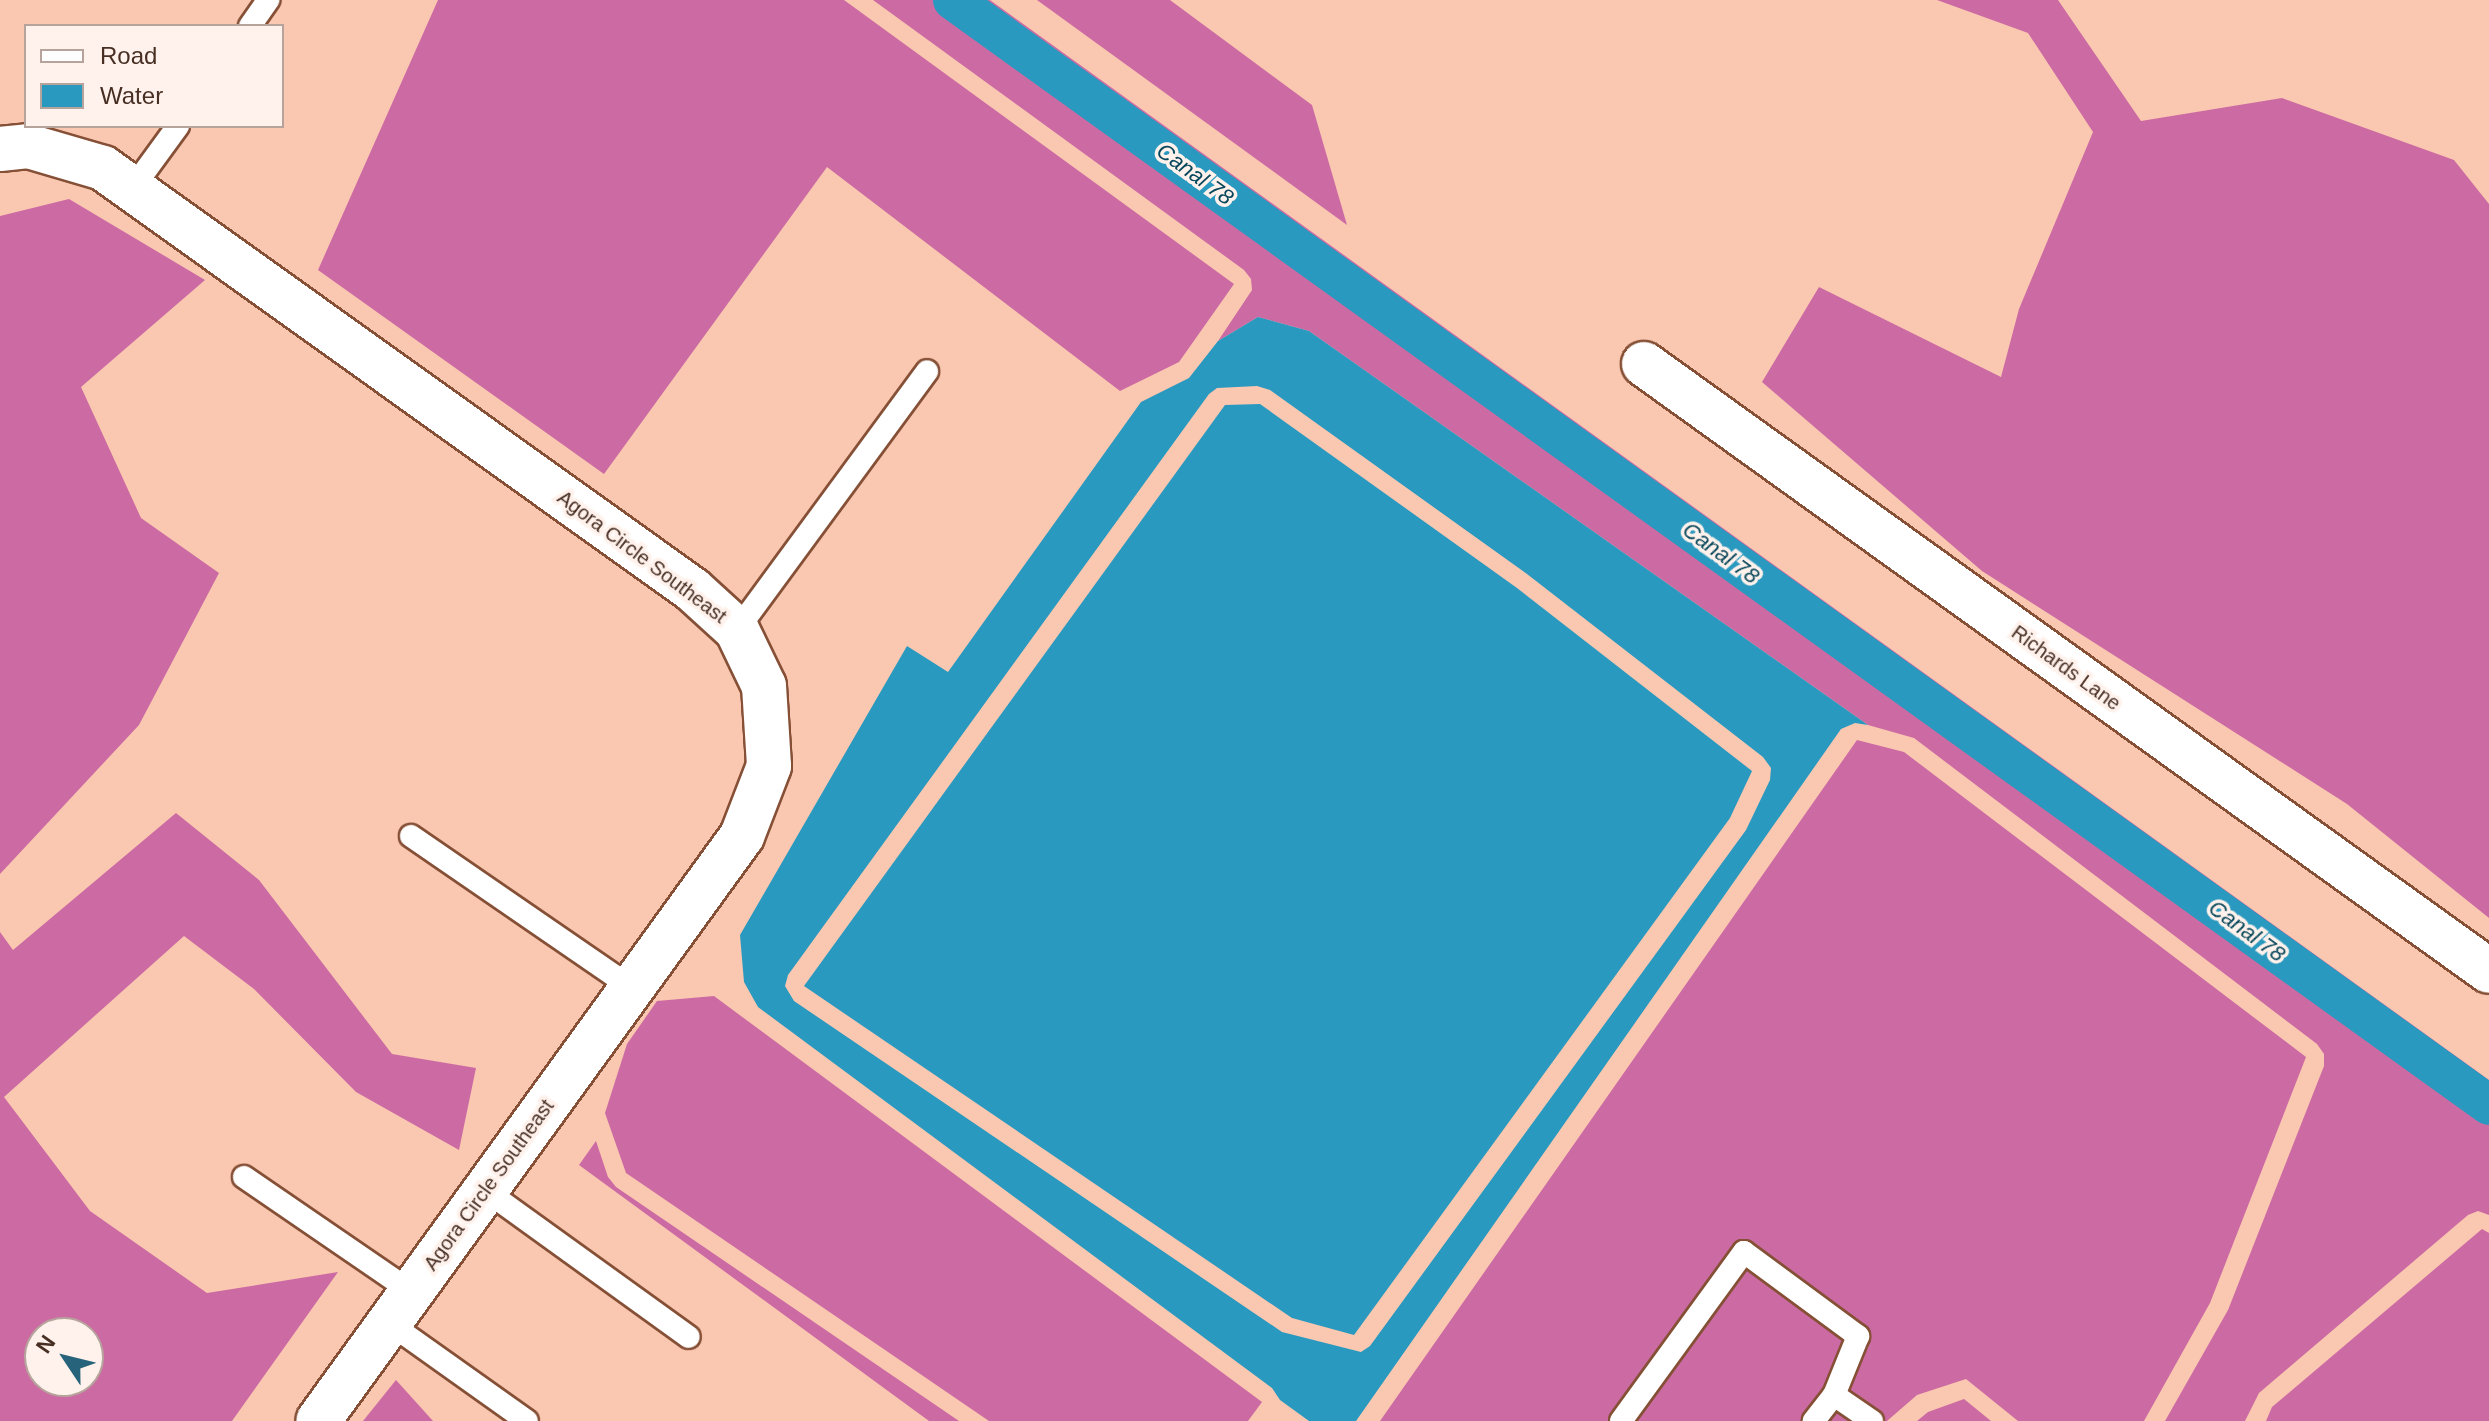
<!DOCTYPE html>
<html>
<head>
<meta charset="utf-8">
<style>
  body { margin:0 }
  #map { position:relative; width:2489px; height:1421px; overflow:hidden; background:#fac7b1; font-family:Arial,sans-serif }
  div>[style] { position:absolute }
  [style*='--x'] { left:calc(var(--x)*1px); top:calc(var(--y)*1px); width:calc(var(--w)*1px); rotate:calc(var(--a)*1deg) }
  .forest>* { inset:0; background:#cc6ba3 }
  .water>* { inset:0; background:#2999bf }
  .canal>* { height:40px; margin:-20px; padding:0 20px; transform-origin:20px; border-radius:20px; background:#2999bf }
  .roads { filter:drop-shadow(2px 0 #855036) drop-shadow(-2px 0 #855036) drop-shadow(0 2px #855036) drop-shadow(0 -2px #855036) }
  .lane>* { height:22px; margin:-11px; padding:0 11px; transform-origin:11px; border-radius:11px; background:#fff }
  .street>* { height:44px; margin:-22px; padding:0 22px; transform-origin:22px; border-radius:22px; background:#fff }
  span { translate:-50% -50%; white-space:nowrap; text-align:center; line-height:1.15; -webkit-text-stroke:7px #fff2ec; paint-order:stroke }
  .street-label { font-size:20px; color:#482f24 }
  .water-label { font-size:22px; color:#09485c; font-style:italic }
  .legend { position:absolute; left:24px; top:24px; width:260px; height:104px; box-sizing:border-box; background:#fff2ec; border:2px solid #b6a49c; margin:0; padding:10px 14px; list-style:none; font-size:24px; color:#482f24 }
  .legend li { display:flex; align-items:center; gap:16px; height:40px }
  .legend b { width:40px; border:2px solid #b6a49c }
  .north { position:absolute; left:24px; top:1317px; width:80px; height:80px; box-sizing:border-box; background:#fff2ec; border:2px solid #b6a49c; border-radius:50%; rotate:305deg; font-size:22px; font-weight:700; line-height:32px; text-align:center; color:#482f24 }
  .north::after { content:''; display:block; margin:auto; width:28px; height:36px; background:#27647b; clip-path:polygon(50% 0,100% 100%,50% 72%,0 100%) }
</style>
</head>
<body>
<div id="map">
  <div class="forest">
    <div style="clip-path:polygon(438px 0,844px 0,1234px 284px,1179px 362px,1120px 391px,827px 167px,604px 474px,318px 270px)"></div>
    <div style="clip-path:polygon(873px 0,990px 0,2489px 1080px,2489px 1215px,2478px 1211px,2468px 1215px,2259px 1393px,2245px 1421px,2165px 1421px,2228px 1310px,2324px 1066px,2324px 1054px,2317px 1044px,1914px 738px,1868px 725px,1309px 331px,1258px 317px,1218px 341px,1252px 290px,1251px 279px,1244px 270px)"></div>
    <div style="clip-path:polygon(1037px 0,1170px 0,1312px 105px,1347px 225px)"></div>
    <div style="clip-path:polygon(1937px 0,2058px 0,2141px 121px,2282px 98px,2454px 160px,2489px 204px,2489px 918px,2347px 804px,1982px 571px,1762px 382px,1819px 287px,2001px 377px,2019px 309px,2093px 132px,2028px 33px)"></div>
    <div style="clip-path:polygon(69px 199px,205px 280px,81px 387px,141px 518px,219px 573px,139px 725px,0 874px,0 216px)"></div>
    <div style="clip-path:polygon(1857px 740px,1904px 752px,2306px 1057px,2210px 1303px,2144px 1421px,2018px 1421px,1966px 1379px,1917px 1395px,1887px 1421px,1380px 1421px)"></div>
    <div style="clip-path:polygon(evenodd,176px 813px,259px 880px,392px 1054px,476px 1068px,459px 1150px,356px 1092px,254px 989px,184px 936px,4px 1097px,90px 1211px,207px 1293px,338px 1272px,232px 1421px,0 1421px,0 932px,13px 950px,176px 813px,40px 1333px,88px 1333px,88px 1381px,40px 1381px,40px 1333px)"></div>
    <div style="clip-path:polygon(714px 996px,1262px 1402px,1248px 1421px,989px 1421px,626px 1173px,605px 1113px,627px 1044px,657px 1001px)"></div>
    <div style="clip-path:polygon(596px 1141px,608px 1177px,616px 1187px,959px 1421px,929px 1421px,579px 1165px)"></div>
    <div style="clip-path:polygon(2482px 1229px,2489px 1233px,2489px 1421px,2266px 1421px,2272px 1407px)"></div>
    <div style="clip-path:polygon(396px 1380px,433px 1421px,363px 1421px)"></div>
    <div style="clip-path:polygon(1964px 1399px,1991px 1421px,1917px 1421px,1928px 1412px)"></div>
  </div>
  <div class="water">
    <div style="clip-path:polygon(evenodd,1258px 317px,1309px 331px,1868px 725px,1855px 723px,1841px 729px,1356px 1421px,1309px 1421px,1280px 1400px,1272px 1388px,758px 1007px,744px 982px,740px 935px,907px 646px,948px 672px,1141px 402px,1189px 378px,1218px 341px,1258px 317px,1257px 386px,1270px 390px,1527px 574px,1763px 757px,1771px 768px,1770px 780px,1746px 830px,1370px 1346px,1361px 1352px,1282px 1332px,794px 1001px,785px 986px,788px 975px,1209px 394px,1217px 388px,1257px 386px)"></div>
    <div style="clip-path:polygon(1260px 404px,1517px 588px,1752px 771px,1730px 818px,1354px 1335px,1292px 1318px,804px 986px,1225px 405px)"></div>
  </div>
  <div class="canal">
    <div style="--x:953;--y:0;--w:1892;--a:35.73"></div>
  </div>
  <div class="roads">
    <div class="lane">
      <div style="--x:250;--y:26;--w:32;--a:-55"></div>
      <div style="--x:132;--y:189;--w:78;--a:-53.9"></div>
      <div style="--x:737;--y:630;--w:321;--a:-53.7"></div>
      <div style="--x:411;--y:836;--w:268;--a:34.5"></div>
      <div style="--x:244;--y:1177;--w:204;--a:34.4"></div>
      <div style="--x:485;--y:1190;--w:251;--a:35.8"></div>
      <div style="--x:389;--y:1323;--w:169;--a:35.4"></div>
      <div style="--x:1834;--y:1395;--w:46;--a:34.4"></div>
      <div style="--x:1621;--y:1421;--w:209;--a:-54"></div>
      <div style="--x:1744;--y:1252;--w:142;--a:36.4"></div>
      <div style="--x:1858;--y:1336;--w:64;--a:112.1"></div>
      <div style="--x:1834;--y:1395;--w:33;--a:128"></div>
    </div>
    <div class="street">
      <div style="--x:0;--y:149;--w:28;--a:-6"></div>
      <div style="--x:28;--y:146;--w:78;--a:16.3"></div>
      <div style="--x:103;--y:168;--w:725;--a:35.57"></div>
      <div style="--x:693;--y:590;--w:59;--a:42.3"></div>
      <div style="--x:737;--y:630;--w:62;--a:64.3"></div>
      <div style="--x:764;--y:686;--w:80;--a:86.4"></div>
      <div style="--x:769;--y:766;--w:75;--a:111.1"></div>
      <div style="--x:742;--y:836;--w:722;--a:125.93"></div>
      <div style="--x:1644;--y:364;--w:1040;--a:35.69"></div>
    </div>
  </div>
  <div class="street-label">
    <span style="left:642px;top:557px;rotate:37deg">Agora Circle Southeast</span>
    <span style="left:2066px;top:668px;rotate:36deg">Richards Lane</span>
    <span style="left:489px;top:1185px;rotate:-54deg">Agora Circle Southeast</span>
  </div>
  <div class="water-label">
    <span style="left:1195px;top:174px;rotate:36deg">Canal 78</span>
    <span style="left:1721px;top:553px;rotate:36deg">Canal 78</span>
    <span style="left:2247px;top:931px;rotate:36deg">Canal 78</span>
  </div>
  <ul class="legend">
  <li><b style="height:10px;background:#fff"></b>Road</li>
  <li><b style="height:22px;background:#2999bf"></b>Water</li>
  </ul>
  <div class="north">N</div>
</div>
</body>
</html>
